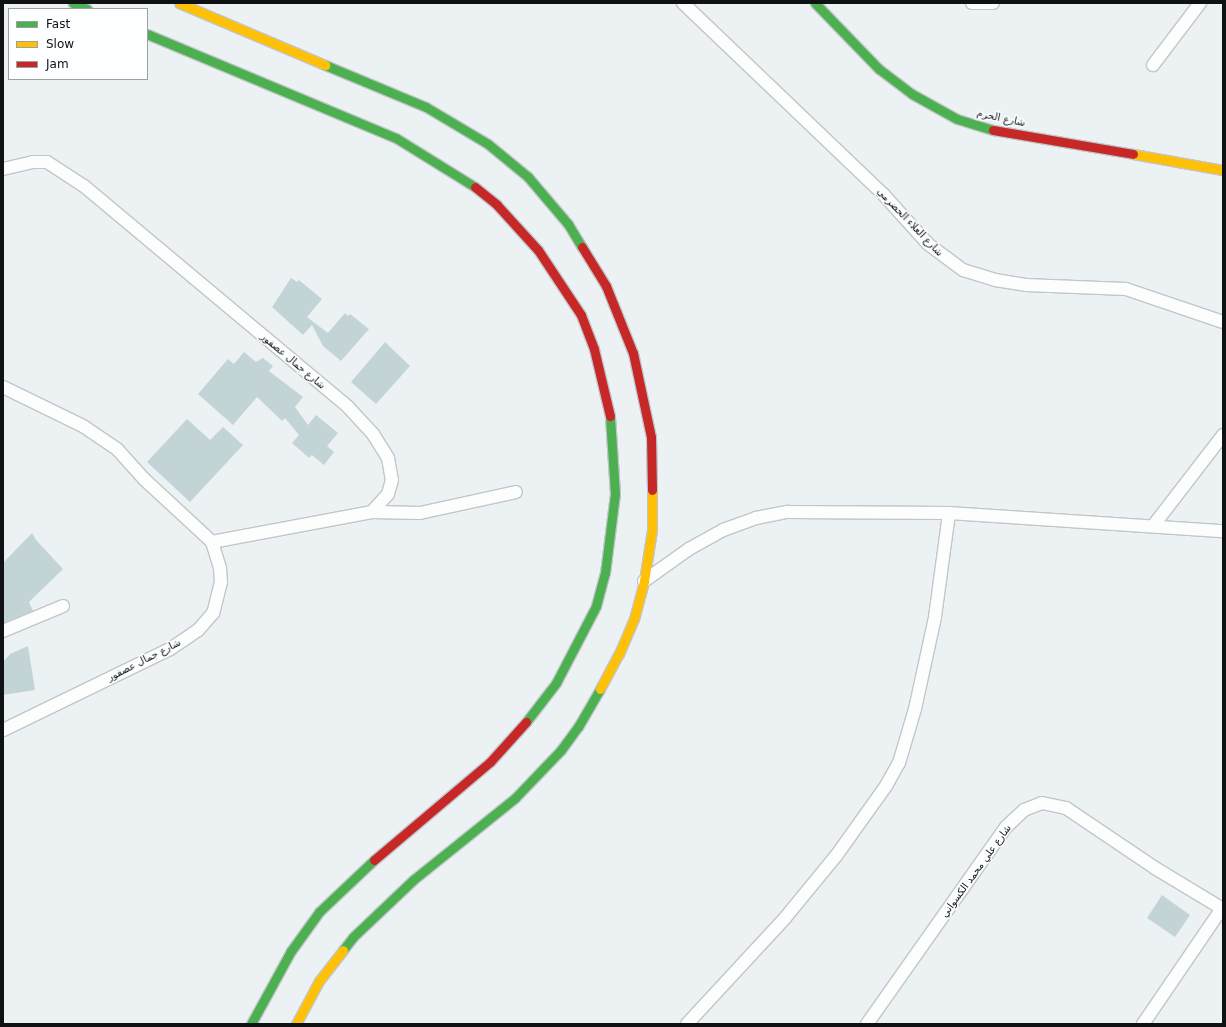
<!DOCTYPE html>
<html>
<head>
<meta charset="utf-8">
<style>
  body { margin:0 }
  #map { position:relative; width:1226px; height:1027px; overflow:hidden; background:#ecf1f4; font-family:"DejaVu Sans",Vazirmatn,sans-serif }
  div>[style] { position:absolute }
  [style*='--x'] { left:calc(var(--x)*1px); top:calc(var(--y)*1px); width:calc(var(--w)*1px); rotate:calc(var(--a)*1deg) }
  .building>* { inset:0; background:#c3d4d7 }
  .roads { filter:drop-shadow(1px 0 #c2c6c9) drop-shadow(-1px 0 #c2c6c9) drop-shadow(0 1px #c2c6c9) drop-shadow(0 -1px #c2c6c9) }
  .street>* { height:12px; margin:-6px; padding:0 6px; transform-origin:6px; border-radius:6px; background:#fcfdfd }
  .fast>* { height:9px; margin:-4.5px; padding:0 4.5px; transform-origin:4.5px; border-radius:4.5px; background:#4caf50 }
  .slow>* { height:9px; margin:-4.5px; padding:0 4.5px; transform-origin:4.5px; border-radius:4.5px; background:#ffc107 }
  .jam>* { height:9px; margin:-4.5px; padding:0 4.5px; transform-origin:4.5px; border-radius:4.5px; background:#c62828 }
  span { translate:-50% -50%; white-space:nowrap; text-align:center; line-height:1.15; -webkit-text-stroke:3px #fcfeff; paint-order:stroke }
  .street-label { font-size:10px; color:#0e1214 }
  .frame { position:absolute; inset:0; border:4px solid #0e1214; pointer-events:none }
  .legend { position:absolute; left:8px; top:8px; width:140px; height:72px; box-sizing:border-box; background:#fcfeff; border:1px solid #9da0a1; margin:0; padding:5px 7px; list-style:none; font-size:12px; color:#0e1214 }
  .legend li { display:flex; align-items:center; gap:8px; height:20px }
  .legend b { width:20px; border:1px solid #9da0a1 }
</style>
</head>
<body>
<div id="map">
  <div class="building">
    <div style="clip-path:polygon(291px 278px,297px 282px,299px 280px,322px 299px,307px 317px,328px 333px,345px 313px,348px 316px,350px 314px,369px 329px,341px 361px,323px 346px,312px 325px,303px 335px,272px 307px)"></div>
    <div style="clip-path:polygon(385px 342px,410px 366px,376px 404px,351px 382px)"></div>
    <div style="clip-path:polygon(244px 352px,256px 362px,263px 358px,273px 366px,269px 371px,303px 397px,295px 407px,308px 425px,316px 415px,338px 433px,327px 446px,334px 452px,324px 465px,312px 455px,309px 458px,292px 443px,299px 435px,285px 418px,282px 421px,257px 397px,233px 425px,198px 394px,228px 359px,234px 364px)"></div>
    <div style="clip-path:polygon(187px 419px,210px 440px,223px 427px,243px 445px,190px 502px,147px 462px)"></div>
    <div style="clip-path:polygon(32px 533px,36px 540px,63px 569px,29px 602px,33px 611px,3px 623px,3px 563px)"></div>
    <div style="clip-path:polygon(28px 646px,35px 690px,3px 695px,3px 662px,10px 654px)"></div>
    <div style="clip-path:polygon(1162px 895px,1190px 915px,1175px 937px,1147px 918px)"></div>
  </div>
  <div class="roads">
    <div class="street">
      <div style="--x:683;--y:3;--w:277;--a:43.7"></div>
      <div style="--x:883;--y:194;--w:67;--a:48"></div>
      <div style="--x:928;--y:244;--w:44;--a:36.6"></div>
      <div style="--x:963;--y:270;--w:34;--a:17"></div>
      <div style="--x:995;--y:280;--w:31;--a:9"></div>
      <div style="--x:1026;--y:285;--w:100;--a:2.3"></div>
      <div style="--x:1126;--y:289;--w:102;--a:18.8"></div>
      <div style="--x:972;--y:3;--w:21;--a:0"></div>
      <div style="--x:1153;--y:65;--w:78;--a:-52.8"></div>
      <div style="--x:3;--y:169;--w:31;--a:-13"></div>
      <div style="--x:33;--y:162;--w:14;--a:0"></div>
      <div style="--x:47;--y:162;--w:44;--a:33"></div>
      <div style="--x:84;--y:186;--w:344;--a:39.9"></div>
      <div style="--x:348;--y:407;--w:37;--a:47"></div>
      <div style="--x:373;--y:434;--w:28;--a:58"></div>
      <div style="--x:388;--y:458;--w:22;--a:80"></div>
      <div style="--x:392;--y:480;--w:15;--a:106"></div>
      <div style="--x:388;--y:494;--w:24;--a:132"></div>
      <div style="--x:372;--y:512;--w:163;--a:169.4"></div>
      <div style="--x:3;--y:387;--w:89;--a:26"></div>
      <div style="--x:83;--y:426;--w:41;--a:34.1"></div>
      <div style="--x:117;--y:449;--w:40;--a:48"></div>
      <div style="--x:144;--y:479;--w:93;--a:42.8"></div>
      <div style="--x:212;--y:542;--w:27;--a:73"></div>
      <div style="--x:220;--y:568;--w:14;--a:86"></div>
      <div style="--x:221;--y:582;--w:32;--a:104"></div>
      <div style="--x:213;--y:613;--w:23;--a:131"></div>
      <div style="--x:198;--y:630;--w:12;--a:145"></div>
      <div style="--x:188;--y:637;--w:22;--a:146"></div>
      <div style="--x:170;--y:649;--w:186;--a:154.1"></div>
      <div style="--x:372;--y:512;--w:48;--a:1.2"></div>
      <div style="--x:420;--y:513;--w:98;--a:-12.3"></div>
      <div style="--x:1153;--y:526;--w:115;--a:-52.4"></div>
      <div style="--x:644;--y:581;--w:55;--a:-35.4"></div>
      <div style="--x:689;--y:549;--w:39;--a:-29"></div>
      <div style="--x:723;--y:530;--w:35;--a:-20"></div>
      <div style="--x:756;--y:518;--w:33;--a:-11"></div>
      <div style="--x:788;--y:512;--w:161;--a:0.4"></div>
      <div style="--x:949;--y:513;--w:275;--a:3.8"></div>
      <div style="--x:3;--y:631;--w:65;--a:-22.6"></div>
      <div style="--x:687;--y:1024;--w:144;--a:-47.2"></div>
      <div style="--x:785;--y:918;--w:80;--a:-50.6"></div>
      <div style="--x:836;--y:856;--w:86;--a:-54.5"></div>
      <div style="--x:886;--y:786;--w:26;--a:-61"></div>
      <div style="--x:899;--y:763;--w:56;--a:-73.5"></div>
      <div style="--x:915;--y:709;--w:94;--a:-77.7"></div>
      <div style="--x:935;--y:617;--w:105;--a:-82.3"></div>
      <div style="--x:867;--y:1024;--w:241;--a:-54.8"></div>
      <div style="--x:1006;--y:827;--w:25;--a:-43"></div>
      <div style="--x:1024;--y:810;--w:19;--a:-21"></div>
      <div style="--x:1042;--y:803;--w:25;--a:12"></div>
      <div style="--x:1066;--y:808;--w:107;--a:34"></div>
      <div style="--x:1155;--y:868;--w:79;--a:31.1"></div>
      <div style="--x:1143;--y:1024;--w:140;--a:-55.7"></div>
    </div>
    <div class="fast">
      <div style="--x:73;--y:3;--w:15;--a:23"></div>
      <div style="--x:815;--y:3;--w:92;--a:45.9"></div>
      <div style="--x:879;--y:69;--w:41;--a:37.1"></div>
      <div style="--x:912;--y:94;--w:51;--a:29.1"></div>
      <div style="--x:957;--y:119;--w:38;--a:17"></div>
      <div style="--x:147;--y:34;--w:270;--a:22.7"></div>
      <div style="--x:396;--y:138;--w:93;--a:31.8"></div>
      <div style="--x:325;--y:65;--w:109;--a:22.6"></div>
      <div style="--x:426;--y:107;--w:72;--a:30.8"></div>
      <div style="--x:488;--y:144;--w:52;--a:39.5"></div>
      <div style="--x:528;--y:177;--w:62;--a:49.6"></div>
      <div style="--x:568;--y:224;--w:27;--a:59"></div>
      <div style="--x:526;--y:722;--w:49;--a:-52.4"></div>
      <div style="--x:556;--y:683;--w:87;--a:-62.5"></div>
      <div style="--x:596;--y:606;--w:34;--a:-75"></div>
      <div style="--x:605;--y:573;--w:80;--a:-82.8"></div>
      <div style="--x:615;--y:494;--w:78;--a:-93.7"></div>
      <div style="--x:343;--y:950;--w:16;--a:-52"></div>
      <div style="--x:353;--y:937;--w:83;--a:-43.5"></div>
      <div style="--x:413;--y:880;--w:131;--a:-38.8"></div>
      <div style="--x:515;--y:798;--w:66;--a:-46.2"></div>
      <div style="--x:561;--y:750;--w:29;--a:-54"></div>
      <div style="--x:578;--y:727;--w:44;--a:-59.9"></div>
      <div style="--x:251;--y:1024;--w:83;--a:-61.3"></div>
      <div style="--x:291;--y:951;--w:48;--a:-54.3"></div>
      <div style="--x:319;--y:912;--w:76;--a:-43.4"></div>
    </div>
    <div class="slow">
      <div style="--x:179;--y:3;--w:159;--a:23"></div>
      <div style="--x:1133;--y:154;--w:91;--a:10.1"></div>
      <div style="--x:600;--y:689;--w:40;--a:-62"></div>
      <div style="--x:619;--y:654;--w:38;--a:-67"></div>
      <div style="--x:634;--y:619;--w:39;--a:-75"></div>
      <div style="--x:644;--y:581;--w:52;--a:-81.1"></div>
      <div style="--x:652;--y:530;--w:40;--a:-90"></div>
      <div style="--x:296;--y:1024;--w:49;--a:-61.9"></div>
      <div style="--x:319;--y:981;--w:39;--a:-52"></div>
    </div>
    <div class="jam">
      <div style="--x:993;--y:130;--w:142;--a:9.7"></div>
      <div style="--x:475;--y:187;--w:28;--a:39"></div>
      <div style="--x:497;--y:205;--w:61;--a:47.7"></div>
      <div style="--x:538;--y:250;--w:78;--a:56.5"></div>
      <div style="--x:581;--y:315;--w:36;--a:69"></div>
      <div style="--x:594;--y:349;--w:69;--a:76.6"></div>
      <div style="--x:582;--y:247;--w:46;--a:58.4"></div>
      <div style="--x:606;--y:286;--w:72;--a:68.1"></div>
      <div style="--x:633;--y:353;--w:86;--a:77.9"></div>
      <div style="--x:651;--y:437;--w:53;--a:88.9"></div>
      <div style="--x:374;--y:860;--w:152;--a:-40.2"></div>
      <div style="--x:490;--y:762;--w:54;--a:-48"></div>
    </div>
  </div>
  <div class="street-label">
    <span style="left:1001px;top:118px;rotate:12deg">شارع الحرم</span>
    <span style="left:910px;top:222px;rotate:46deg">شارع العلاء الحضرمي</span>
    <span style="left:293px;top:361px;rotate:40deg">شارع جمال عصفور</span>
    <span style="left:144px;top:660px;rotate:-27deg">شارع جمال عصفور</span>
    <span style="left:976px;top:871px;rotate:-54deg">شارع علي محمد الكسواني</span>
  </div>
  <div class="frame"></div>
  <ul class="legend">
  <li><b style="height:5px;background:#4caf50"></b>Fast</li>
  <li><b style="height:5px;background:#ffc107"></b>Slow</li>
  <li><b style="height:5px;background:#c62828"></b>Jam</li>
  </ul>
</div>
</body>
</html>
